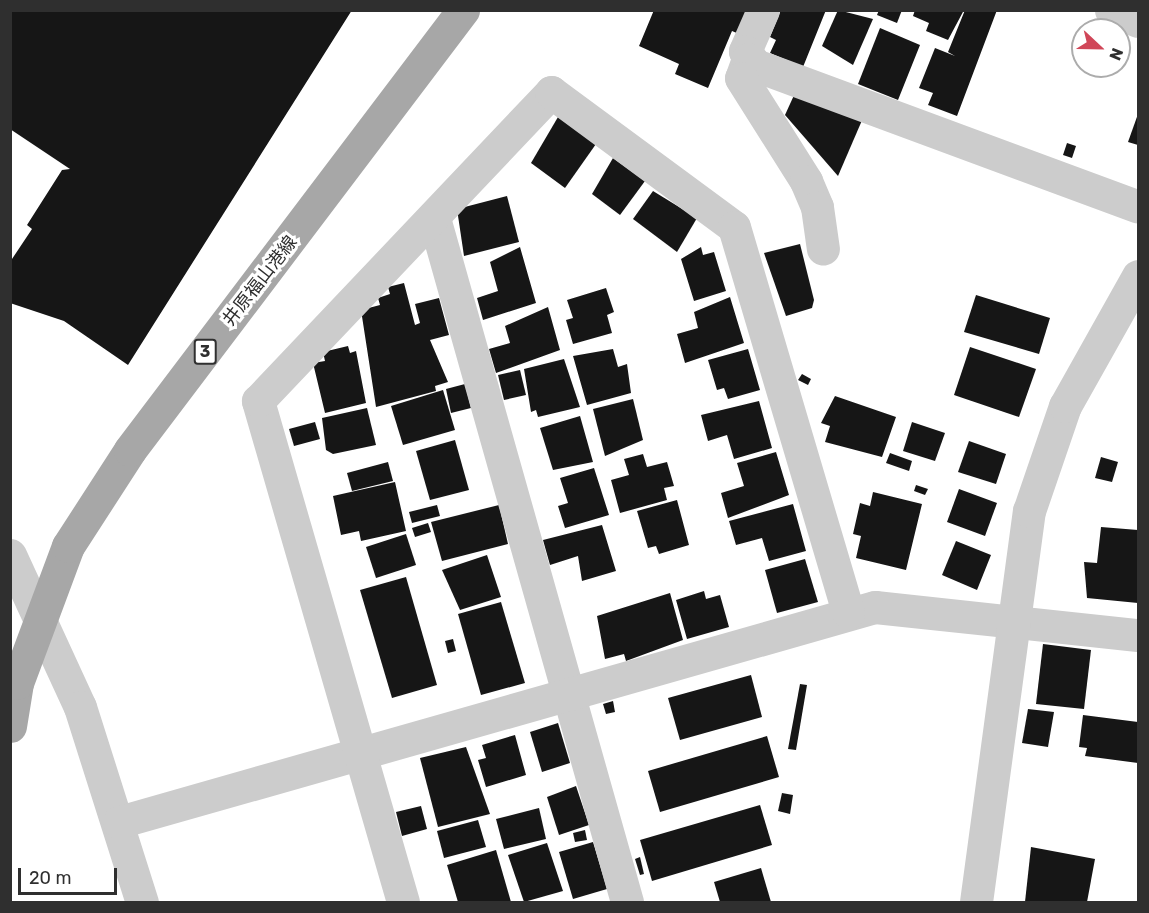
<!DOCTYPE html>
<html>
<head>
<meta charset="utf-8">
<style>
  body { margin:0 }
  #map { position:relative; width:1149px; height:913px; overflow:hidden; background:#fff; font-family:Rubik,"Noto Sans JP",sans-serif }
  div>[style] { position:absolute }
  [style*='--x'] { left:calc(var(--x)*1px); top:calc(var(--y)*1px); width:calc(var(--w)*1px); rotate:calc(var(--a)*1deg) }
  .building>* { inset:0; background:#161616 }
  .minor>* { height:33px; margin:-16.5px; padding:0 16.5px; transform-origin:16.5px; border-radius:16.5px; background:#ccc }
  .major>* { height:33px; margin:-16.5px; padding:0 16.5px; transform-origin:16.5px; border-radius:16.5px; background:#a7a7a7 }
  span { translate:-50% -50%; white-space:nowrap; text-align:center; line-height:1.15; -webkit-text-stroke:6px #fff; paint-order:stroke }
  .shield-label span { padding:2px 4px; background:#fff; border:2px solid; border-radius:4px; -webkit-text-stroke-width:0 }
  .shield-label { font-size:16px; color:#2f2f2f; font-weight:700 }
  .street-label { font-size:18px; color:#2f2f2f }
  .frame { position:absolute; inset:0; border:12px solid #2f2f2f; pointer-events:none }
  .north { position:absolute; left:1071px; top:18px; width:60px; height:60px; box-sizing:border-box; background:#fff; border:2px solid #acacac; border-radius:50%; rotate:112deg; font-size:16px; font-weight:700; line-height:24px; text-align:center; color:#2f2f2f }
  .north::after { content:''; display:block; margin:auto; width:21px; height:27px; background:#d04658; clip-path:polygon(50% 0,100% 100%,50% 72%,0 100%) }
  .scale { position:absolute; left:18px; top:868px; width:99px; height:27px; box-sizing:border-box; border:3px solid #2f2f2f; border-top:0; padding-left:8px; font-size:18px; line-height:21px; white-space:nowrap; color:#2f2f2f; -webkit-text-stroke:4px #fff; paint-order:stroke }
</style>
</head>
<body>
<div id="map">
  <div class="building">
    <div style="clip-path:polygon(10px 10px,352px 10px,128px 365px,64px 321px,10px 303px,10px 262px,32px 229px,27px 225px,62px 170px,70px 169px,10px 129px)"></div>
    <div style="clip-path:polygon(654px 10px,749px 10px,739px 34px,732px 31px,708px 88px,675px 74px,679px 64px,639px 46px)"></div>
    <div style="clip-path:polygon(781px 10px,826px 10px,803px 67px,770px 53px,776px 40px,770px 37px)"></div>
    <div style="clip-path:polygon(838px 10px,873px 19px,853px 65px,822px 46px)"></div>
    <div style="clip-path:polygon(879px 10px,902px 10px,897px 23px,877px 15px)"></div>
    <div style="clip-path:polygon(915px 10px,964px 10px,948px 40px,926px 31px,929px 23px,913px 16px)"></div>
    <div style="clip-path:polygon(965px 10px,997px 10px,957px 116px,928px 105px,933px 93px,919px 88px,935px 48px,955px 56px,948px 52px)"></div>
    <div style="clip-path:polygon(880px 28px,920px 45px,898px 100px,858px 84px)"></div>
    <div style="clip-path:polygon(795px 93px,863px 118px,838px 176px,785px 115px)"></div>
    <div style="clip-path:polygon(1138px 114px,1138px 145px,1128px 142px)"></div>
    <div style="clip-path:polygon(558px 117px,596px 144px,565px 188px,531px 163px)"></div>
    <div style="clip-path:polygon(1067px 143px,1076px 146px,1072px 158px,1063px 155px)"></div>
    <div style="clip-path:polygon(613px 158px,645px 181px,620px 215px,592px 194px)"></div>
    <div style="clip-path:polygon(653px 191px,697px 218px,677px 252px,633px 219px)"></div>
    <div style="clip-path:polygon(507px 196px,519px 242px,464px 256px,457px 209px)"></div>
    <div style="clip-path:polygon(800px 244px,814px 300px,812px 308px,786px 316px,764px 253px)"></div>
    <div style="clip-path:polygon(520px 247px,536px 303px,483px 320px,477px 298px,498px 291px,490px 262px)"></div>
    <div style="clip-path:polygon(701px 247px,703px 255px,714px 252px,726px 291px,694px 301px,681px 259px)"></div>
    <div style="clip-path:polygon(404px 283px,415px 325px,420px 323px,415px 304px,439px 298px,449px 335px,430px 340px,448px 382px,435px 386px,436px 391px,376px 407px,361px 310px,380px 305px,378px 298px,390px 294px,388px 287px)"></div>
    <div style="clip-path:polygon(606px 288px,614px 312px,607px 315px,612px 333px,573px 344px,566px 320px,573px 318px,567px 300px)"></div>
    <div style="clip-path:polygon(976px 295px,1050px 318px,1039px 354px,964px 332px)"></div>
    <div style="clip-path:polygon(730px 297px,744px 343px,685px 363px,677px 334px,698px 328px,694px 312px)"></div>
    <div style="clip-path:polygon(548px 307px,560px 350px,496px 373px,489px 349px,510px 343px,505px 326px)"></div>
    <div style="clip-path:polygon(348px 346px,350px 353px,356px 351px,366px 403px,325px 413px,313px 363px,325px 361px,323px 352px)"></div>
    <div style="clip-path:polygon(970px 347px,1036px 369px,1019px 417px,954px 395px)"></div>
    <div style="clip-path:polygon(613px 349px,618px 367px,627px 364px,631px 393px,587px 405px,573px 356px)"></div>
    <div style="clip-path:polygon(748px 349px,760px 390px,728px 399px,724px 388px,717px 390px,708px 360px)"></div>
    <div style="clip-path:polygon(564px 359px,580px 407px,538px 417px,536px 410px,531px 412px,524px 369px)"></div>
    <div style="clip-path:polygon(520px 370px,526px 395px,504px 400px,498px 375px)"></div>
    <div style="clip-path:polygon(802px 374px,811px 379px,808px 385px,798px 380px)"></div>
    <div style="clip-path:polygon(465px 384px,471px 408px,451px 413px,446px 389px)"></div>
    <div style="clip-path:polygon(443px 390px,455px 430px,403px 445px,391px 406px)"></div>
    <div style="clip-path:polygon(835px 396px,896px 417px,882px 457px,825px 442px,830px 426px,821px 423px)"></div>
    <div style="clip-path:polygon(633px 399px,643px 440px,605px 456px,593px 409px)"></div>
    <div style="clip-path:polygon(759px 401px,772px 448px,734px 459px,727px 435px,708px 441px,701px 415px)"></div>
    <div style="clip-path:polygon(367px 408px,376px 445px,333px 454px,326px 450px,322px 418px)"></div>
    <div style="clip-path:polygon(580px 416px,593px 462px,553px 470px,540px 428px)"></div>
    <div style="clip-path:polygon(315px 422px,320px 439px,294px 446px,289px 429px)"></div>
    <div style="clip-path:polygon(912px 422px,945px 433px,935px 461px,903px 451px)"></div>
    <div style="clip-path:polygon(455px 440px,469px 490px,430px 500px,416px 451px)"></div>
    <div style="clip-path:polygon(969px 441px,1006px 454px,996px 484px,958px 472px)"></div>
    <div style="clip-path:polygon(776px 452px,789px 495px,728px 518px,721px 493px,744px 486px,737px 463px)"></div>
    <div style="clip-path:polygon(890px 453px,912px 461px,909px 471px,886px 463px)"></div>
    <div style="clip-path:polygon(643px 454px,647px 467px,667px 462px,674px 486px,664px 488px,667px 500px,620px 513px,611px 480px,629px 475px,624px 459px)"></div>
    <div style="clip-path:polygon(1101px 457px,1118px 462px,1112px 482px,1095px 478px)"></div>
    <div style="clip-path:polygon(388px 462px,393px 481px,352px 491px,347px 473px)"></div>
    <div style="clip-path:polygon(594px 468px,609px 515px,565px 528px,558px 506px,568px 503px,560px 478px)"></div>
    <div style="clip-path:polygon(395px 482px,406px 531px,361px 541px,359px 531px,341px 535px,333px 496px)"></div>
    <div style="clip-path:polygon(916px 485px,928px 489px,925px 495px,914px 491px)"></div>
    <div style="clip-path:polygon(959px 489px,997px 503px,985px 536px,947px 522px)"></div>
    <div style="clip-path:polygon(873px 492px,922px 504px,906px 570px,856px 558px,861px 536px,853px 534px,860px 503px,870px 506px)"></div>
    <div style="clip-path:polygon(677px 500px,689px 545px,659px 554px,656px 546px,648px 548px,637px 511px)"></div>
    <div style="clip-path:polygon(793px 504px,806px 551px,769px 561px,762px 538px,736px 545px,729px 521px)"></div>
    <div style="clip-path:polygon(437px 505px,440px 516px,412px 523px,409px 512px)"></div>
    <div style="clip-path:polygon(499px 505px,508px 544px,442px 561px,431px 522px)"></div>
    <div style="clip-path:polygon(428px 523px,431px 532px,415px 537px,412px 528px)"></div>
    <div style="clip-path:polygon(602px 525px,616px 571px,582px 581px,578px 556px,550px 565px,543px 540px)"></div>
    <div style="clip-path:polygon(1101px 527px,1138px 530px,1138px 603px,1087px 598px,1084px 562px,1097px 563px)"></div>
    <div style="clip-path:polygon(406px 534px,416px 565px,376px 578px,366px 547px)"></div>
    <div style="clip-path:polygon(956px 541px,991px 555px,977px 590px,942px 575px)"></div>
    <div style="clip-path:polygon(487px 555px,501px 597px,460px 610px,442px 570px)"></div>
    <div style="clip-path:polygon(805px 559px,818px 602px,777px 613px,765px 570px)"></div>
    <div style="clip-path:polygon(406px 577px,437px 685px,392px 698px,360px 590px)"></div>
    <div style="clip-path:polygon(704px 591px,706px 599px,720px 595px,729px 627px,687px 639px,676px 600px)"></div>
    <div style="clip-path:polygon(670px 593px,683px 640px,626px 661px,624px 654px,605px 659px,597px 616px)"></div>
    <div style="clip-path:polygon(501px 602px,525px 683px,481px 695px,458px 614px)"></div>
    <div style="clip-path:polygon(453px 639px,456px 651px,448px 653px,445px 641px)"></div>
    <div style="clip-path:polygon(1043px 644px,1091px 650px,1084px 709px,1036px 704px)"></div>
    <div style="clip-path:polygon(751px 675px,762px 717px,680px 740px,668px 698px)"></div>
    <div style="clip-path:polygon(800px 684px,807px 685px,796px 750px,788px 749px)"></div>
    <div style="clip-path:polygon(613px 701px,615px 712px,606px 714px,603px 704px)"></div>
    <div style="clip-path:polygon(1028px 709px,1054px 712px,1048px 747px,1022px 743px)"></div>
    <div style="clip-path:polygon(1083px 715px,1138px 722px,1138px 763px,1085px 756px,1087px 748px,1079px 747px)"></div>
    <div style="clip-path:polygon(558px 723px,570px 763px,542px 772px,530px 732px)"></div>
    <div style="clip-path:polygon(515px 735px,526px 775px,486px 787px,478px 760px,486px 758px,482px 745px)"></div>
    <div style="clip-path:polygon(767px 736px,779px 777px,660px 812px,648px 771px)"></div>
    <div style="clip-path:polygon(466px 747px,490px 814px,438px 827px,420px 758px)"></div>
    <div style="clip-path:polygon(576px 786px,589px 825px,559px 835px,547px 797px)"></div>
    <div style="clip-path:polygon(782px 793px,793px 795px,790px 814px,778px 811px)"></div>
    <div style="clip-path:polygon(760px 805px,772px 845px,652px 881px,640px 840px)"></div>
    <div style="clip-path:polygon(421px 806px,427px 829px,402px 836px,396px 812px)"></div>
    <div style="clip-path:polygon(539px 808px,546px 839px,504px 849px,496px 819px)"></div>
    <div style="clip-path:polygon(478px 820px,486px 847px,444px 858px,437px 831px)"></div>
    <div style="clip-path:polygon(585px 830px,587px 840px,575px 842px,573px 833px)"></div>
    <div style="clip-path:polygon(593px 842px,607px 889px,573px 899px,559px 852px)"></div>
    <div style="clip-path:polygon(547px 843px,563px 891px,524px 902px,508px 855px)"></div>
    <div style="clip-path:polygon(1031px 847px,1095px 859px,1087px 902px,1025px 902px)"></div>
    <div style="clip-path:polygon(496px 850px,511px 902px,458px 902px,447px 865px)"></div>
    <div style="clip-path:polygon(640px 857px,644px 874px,640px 875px,635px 859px)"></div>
    <div style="clip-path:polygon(761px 868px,771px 902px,720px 902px,714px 882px)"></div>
  </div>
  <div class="minor">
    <div style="--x:763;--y:10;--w:45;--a:113.7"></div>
    <div style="--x:745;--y:51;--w:17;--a:54"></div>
    <div style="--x:755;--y:65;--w:408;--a:20.3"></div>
    <div style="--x:1111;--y:10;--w:29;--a:22"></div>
    <div style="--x:748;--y:59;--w:20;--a:110"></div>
    <div style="--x:741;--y:78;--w:122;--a:57.7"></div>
    <div style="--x:806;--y:181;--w:28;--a:67"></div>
    <div style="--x:817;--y:207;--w:42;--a:81.9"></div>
    <div style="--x:434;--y:218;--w:711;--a:74.24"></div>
    <div style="--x:10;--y:555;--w:167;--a:65.3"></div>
    <div style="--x:80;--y:707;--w:205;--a:72.4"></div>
    <div style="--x:119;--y:822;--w:786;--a:-15.88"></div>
    <div style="--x:875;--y:607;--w:264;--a:6.1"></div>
    <div style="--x:403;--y:902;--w:522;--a:-106.14"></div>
    <div style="--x:258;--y:401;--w:426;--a:-46.5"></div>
    <div style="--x:551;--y:92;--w:227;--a:36.4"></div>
    <div style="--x:734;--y:227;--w:402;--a:73.5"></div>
    <div style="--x:976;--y:902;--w:395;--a:-82.3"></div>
    <div style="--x:1029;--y:511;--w:111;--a:-71.1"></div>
    <div style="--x:1065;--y:406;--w:149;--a:-60.7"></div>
  </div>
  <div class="major">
    <div style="--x:10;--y:726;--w:44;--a:-80.8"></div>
    <div style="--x:17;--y:683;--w:146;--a:-69.6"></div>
    <div style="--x:68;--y:546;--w:114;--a:-57.1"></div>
    <div style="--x:130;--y:450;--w:552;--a:-52.88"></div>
  </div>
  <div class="shield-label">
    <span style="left:205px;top:352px">3</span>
  </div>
  <div class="street-label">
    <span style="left:260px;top:281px;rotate:-52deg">井原福山港線</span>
  </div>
  <div class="frame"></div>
  <div class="north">N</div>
  <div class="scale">20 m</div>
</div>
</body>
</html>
